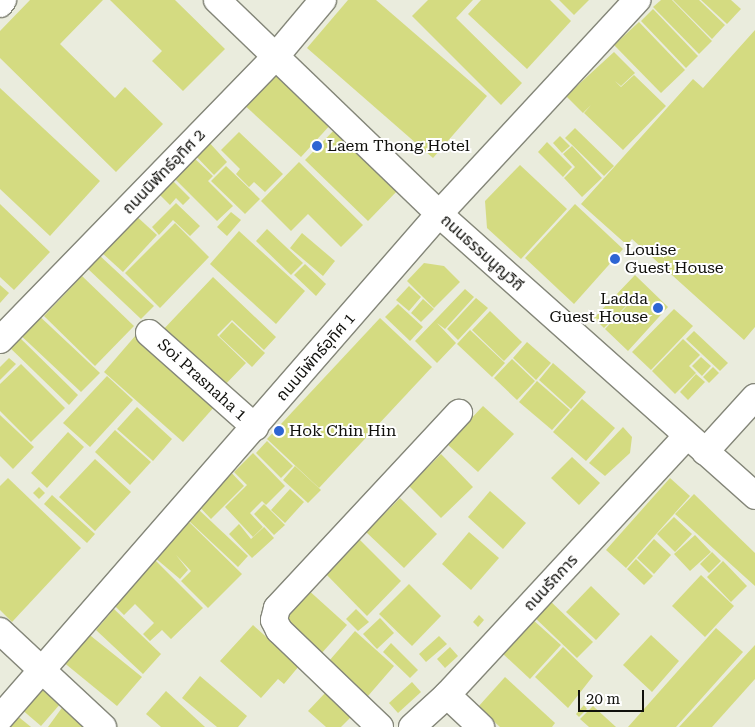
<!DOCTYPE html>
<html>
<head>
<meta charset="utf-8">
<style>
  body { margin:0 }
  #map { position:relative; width:755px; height:727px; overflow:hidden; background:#eaecdd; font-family:"Roboto Serif","Noto Sans Thai",serif }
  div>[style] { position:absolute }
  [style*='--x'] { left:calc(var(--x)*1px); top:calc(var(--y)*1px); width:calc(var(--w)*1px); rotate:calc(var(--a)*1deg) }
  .building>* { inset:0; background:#d4db81 }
  .roads { filter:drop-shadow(1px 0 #848679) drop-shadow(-1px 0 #848679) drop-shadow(0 1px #848679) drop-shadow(0 -1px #848679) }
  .minor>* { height:26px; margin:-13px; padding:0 13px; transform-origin:13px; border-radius:13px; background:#fff }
  .dots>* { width:14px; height:14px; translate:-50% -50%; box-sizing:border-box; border:2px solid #fff; border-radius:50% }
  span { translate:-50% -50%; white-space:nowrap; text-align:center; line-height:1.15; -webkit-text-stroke:4px #fff; paint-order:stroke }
  .poi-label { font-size:16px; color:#10100c }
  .left { translate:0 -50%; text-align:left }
  .right { translate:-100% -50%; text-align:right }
  .street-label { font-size:16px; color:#10100c }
  .scale { position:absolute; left:578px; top:690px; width:66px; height:22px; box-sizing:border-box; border:2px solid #10100c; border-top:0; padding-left:6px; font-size:15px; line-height:18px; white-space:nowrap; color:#10100c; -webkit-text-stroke:4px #fff; paint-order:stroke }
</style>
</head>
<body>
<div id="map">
  <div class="building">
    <div style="clip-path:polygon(30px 0,103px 0,60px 44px,115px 98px,125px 87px,163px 124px,116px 172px,0 58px,0 31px)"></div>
    <div style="clip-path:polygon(110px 0,175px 0,225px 49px,183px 91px,152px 61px,162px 51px)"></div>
    <div style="clip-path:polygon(348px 0,376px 0,487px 96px,433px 158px,307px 48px)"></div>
    <div style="clip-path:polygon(428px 0,473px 0,456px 18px,522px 83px,501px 105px,412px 16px)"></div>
    <div style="clip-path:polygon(481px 0,550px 0,571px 21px,527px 69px,468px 14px)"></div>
    <div style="clip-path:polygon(559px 0,589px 0,574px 15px)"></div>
    <div style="clip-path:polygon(661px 0,672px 0,712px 41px,699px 54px,653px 7px)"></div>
    <div style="clip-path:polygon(673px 0,699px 0,725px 25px,712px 39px)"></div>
    <div style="clip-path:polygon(701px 0,731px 0,741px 9px,727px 24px)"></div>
    <div style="clip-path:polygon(653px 9px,698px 56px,686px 68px,641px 21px)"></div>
    <div style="clip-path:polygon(639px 22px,685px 70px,661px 93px,614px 45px)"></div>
    <div style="clip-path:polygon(755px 30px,755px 327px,744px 340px,632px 239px,627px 245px,581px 204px,693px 79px,703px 88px)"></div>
    <div style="clip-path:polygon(614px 52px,635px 73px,621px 86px,615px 81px,621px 87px,634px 75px,666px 106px,623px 150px,584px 113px,591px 105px,583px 113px,566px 96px)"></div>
    <div style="clip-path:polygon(270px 69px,332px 123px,301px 157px,241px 102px)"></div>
    <div style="clip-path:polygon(0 88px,100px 181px,50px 236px,0 189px)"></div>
    <div style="clip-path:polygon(337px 127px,400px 188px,368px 221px,305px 160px)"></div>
    <div style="clip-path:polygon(575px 128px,614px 166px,604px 176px,565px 138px)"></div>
    <div style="clip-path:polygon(239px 132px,283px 174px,265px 192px,254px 182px,249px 187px,236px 174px,240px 169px,221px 150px)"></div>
    <div style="clip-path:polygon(560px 136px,570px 146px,562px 153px,553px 143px)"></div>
    <div style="clip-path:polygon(207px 140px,227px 162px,214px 175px,193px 153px)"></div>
    <div style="clip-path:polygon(547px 142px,572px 167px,563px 177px,538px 152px)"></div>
    <div style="clip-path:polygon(572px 146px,602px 178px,582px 197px,564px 178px,575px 167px,563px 154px)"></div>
    <div style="clip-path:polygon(192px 156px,213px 176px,208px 181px,233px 206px,217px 221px,172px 176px)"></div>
    <div style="clip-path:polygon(299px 162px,363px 225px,341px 247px,308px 214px,291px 231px,261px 201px)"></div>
    <div style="clip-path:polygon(520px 165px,567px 209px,521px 259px,487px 228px,485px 201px)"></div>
    <div style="clip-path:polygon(226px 166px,260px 199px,245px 214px,211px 181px)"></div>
    <div style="clip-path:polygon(171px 179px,190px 198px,183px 205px,176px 198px,170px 205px,158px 193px)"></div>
    <div style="clip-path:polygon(176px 203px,200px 226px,190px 236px,173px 220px,159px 235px,152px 227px)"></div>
    <div style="clip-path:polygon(0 204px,50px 252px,14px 290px,0 277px)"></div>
    <div style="clip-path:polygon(575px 204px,623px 249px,574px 304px,525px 258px)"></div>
    <div style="clip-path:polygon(231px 212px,241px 220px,227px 236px,217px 227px)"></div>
    <div style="clip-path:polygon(134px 214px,157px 235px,123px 272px,101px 252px)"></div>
    <div style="clip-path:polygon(175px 223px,209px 257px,160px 308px,125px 273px)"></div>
    <div style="clip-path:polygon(267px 229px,303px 263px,291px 275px,256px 241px)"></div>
    <div style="clip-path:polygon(239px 231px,305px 291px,276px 324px,210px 264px)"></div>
    <div style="clip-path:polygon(302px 233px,335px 261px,323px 276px,290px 248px)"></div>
    <div style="clip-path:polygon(99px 255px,154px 306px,141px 319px,87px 268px)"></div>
    <div style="clip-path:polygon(424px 263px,444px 266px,460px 282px,434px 308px,407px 281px)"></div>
    <div style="clip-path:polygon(305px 264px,326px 284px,316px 296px,294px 275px)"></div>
    <div style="clip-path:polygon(635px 275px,668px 307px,628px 351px,605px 329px,643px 289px,604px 328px,594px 318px)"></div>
    <div style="clip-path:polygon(82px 276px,134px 326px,95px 366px,44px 316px)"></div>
    <div style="clip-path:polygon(213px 277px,276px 337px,264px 350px,232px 320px,217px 335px,246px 363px,220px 390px,160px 333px)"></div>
    <div style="clip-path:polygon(0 285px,9px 293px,0 303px)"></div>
    <div style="clip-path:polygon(409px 286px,421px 297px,409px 311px,396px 300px)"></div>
    <div style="clip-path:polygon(465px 289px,474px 297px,445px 329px,437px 323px,456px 343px,437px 363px,415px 341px)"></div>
    <div style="clip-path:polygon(476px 298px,488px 308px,458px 340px,447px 329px)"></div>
    <div style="clip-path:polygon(423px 299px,434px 309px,421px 322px,411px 313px)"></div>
    <div style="clip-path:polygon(398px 304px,423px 327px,410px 341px,385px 317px)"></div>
    <div style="clip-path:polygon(674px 309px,693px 326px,651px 370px,632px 352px)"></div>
    <div style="clip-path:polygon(490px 311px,522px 342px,504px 361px,472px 330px)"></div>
    <div style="clip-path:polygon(35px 312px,100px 373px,81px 392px,16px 331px)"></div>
    <div style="clip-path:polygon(380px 318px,432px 367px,319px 488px,267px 439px)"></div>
    <div style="clip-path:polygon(232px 322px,265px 353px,252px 367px,219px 336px)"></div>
    <div style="clip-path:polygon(470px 330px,505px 363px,492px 377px,457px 344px)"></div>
    <div style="clip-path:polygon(694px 331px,728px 363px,720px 371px,686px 339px)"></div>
    <div style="clip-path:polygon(14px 332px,78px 395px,69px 405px,4px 342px)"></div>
    <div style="clip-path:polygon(136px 335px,215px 406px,183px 442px,104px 372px)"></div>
    <div style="clip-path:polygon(683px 339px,700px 355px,689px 366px,696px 373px,675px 394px,652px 371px)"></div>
    <div style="clip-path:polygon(527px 342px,551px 363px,536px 380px,513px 358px)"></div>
    <div style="clip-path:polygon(701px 357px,711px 366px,702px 376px,692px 366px)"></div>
    <div style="clip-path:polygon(9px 358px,16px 364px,0 380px,0 367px)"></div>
    <div style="clip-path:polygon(512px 359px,535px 381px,517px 400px,494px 378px)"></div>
    <div style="clip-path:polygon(553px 363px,586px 392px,571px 409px,539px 380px)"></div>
    <div style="clip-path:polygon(21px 364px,65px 408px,31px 442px,0 411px,0 384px)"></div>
    <div style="clip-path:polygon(713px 367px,719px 373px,709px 383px,703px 377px)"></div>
    <div style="clip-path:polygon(696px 374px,705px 382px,688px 400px,680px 392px)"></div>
    <div style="clip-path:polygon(107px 376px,133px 400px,90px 447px,63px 423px)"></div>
    <div style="clip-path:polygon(537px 381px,570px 410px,552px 430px,519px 402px)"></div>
    <div style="clip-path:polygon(582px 399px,615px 428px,586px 461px,553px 432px)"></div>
    <div style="clip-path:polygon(483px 406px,514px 434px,478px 472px,447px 444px)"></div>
    <div style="clip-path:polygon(137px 407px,172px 439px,153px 461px,117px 429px)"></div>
    <div style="clip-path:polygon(0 415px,34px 447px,13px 469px,0 456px)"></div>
    <div style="clip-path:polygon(623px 427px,632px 437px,630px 453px,605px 476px,589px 463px)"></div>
    <div style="clip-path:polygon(115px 430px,151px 462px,130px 485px,95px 452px)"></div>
    <div style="clip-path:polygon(68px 432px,84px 447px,47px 488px,31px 473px)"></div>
    <div style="clip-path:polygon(267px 441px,293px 466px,281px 478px,256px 453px)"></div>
    <div style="clip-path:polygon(253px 453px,285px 486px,266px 505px,262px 501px,250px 513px,263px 527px,253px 537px,225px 507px,247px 485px,234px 472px)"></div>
    <div style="clip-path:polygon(441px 454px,473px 487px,441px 518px,409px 486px)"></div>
    <div style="clip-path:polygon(572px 457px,600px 483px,579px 505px,551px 478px)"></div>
    <div style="clip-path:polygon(95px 459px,131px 492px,95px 531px,59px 497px)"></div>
    <div style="clip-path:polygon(295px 466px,321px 490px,308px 503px,283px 480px)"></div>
    <div style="clip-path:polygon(227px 468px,244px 486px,211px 519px,194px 501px)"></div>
    <div style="clip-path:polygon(8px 478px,81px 548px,12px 622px,0 610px,0 486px)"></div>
    <div style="clip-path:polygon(670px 478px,690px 496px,626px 568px,606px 550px)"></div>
    <div style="clip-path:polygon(39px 487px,45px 493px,39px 499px,33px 493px)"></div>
    <div style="clip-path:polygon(290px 489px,304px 502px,285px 523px,271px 510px)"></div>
    <div style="clip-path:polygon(490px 491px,526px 523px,503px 549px,468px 517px)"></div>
    <div style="clip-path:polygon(694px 494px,755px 553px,755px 586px,675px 514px)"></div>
    <div style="clip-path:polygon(52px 495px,95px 534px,87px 543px,44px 504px)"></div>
    <div style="clip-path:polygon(400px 498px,437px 534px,404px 568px,366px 532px)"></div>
    <div style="clip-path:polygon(264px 504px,285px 525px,274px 535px,254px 514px)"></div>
    <div style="clip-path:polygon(198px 509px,248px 556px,238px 567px,188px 520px)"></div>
    <div style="clip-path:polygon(674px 517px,692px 534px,675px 552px,657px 534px)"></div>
    <div style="clip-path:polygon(189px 522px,242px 574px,208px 608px,181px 581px,191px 571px,176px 555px,188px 570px,180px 579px,154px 557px)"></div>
    <div style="clip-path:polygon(239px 524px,251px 539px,264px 527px,274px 538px,252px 558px,229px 534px)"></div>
    <div style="clip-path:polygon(469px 532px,499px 558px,471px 590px,442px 564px)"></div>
    <div style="clip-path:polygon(355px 535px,401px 581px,367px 616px,321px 569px)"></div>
    <div style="clip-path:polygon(695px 535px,711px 552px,690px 571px,674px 554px)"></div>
    <div style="clip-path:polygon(654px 539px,671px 555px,654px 574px,637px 558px)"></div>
    <div style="clip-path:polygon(712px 552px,721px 561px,709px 573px,700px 564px)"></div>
    <div style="clip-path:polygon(154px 559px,203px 608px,171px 639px,162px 630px,150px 641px,143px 634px,154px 623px,135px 604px,124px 615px,111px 602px)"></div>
    <div style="clip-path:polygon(636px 559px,653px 576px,644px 585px,627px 569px)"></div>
    <div style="clip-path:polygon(723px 561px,747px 586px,731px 602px,707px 577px)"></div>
    <div style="clip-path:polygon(701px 575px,734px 606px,705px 637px,672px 606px)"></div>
    <div style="clip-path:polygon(409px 584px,441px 616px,412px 646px,379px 614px)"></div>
    <div style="clip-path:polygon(591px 586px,620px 614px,596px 640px,566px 612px)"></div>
    <div style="clip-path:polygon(306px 588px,347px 625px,320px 655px,279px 618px)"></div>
    <div style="clip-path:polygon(547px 598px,593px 642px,577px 658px,532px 615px)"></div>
    <div style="clip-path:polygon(114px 609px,161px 654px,143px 674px,96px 630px)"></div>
    <div style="clip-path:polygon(356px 609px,369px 622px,358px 631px,346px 619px)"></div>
    <div style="clip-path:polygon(479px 615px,484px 620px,478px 627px,473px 622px)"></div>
    <div style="clip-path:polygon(380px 618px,394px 633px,377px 649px,363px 634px)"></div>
    <div style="clip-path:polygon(532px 619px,561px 645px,530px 679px,502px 653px)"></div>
    <div style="clip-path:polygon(253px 625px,299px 666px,284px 684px,278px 679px,261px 698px,220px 661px)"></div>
    <div style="clip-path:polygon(716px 628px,743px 652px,676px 727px,628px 727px)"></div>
    <div style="clip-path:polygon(355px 631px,394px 666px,368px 696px,329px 661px)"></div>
    <div style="clip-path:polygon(86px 632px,142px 677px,117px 706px,62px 661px)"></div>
    <div style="clip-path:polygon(651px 635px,679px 661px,652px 692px,623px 665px)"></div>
    <div style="clip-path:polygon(439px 636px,447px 644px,426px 662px,419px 654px)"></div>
    <div style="clip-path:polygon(391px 643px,418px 670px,410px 678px,383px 652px)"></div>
    <div style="clip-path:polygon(755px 645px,755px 679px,712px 727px,679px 727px)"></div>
    <div style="clip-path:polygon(450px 647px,458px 656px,445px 668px,437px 659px)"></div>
    <div style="clip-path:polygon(563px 647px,593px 676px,568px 708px,535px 677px)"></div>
    <div style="clip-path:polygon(200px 676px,247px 716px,238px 727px,217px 727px,182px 698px)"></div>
    <div style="clip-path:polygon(505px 677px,555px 723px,552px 727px,500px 727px,478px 707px)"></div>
    <div style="clip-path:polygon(412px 682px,421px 692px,398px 713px,389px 703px)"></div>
    <div style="clip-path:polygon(40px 685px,61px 703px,41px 726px,20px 708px)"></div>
    <div style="clip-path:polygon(166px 691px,205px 727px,161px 727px,146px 714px)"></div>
    <div style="clip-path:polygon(326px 692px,352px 716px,341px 727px,326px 727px,308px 711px)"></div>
    <div style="clip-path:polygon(64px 705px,90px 727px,48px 727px)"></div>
    <div style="clip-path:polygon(584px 705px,587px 709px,579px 717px,576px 714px)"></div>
    <div style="clip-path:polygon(593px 706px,616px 727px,589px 727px,580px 719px)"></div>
    <div style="clip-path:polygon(15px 714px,31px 727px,3px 727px)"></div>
  </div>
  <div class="roads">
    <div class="minor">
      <div style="--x:217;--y:0;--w:308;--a:43.9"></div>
      <div style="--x:439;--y:214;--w:424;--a:41.7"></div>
      <div style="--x:0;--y:4;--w:5;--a:-53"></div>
      <div style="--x:149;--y:333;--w:142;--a:41.6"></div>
      <div style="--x:0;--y:340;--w:396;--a:-45.8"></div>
      <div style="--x:276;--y:56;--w:73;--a:-50"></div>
      <div style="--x:705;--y:452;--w:74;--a:-47.7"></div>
      <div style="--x:0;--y:631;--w:141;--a:43"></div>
      <div style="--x:447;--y:695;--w:47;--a:43.3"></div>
      <div style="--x:0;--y:718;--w:668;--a:-48.94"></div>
      <div style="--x:439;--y:214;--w:292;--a:-47.2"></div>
      <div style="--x:380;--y:727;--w:140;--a:-136.2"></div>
      <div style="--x:279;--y:630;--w:11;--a:-117"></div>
      <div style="--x:274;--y:620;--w:12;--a:-76"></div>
      <div style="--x:277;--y:608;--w:267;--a:-47"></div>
      <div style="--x:412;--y:727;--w:47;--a:-42.4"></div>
      <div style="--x:447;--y:695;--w:353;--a:-47.2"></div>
    </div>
  </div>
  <div class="dots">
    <div style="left:317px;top:146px;background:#2d65d3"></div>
    <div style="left:615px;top:259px;background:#2d65d3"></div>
    <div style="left:658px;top:308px;background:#2d65d3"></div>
    <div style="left:279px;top:431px;background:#2d65d3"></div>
  </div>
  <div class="poi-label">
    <span class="left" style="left:327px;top:146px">Laem Thong Hotel</span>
    <span class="left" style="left:625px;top:259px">Louise<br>Guest House</span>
    <span class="right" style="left:648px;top:308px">Ladda<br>Guest House</span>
    <span class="left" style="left:289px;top:431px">Hok Chin Hin</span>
  </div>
  <div class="street-label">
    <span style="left:164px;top:172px;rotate:-46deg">ถนนนิพัทธ์อุทิศ 2</span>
    <span style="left:482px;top:253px;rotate:42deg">ถนนธรรมนูญวิถี</span>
    <span style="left:316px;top:357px;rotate:-49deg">ถนนนิพัทธ์อุทิศ 1</span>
    <span style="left:202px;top:380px;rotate:42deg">Soi Prasnaha 1</span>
    <span style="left:551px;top:583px;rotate:-47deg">ถนนรัถการ</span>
  </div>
  <div class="scale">20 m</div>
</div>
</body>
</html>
